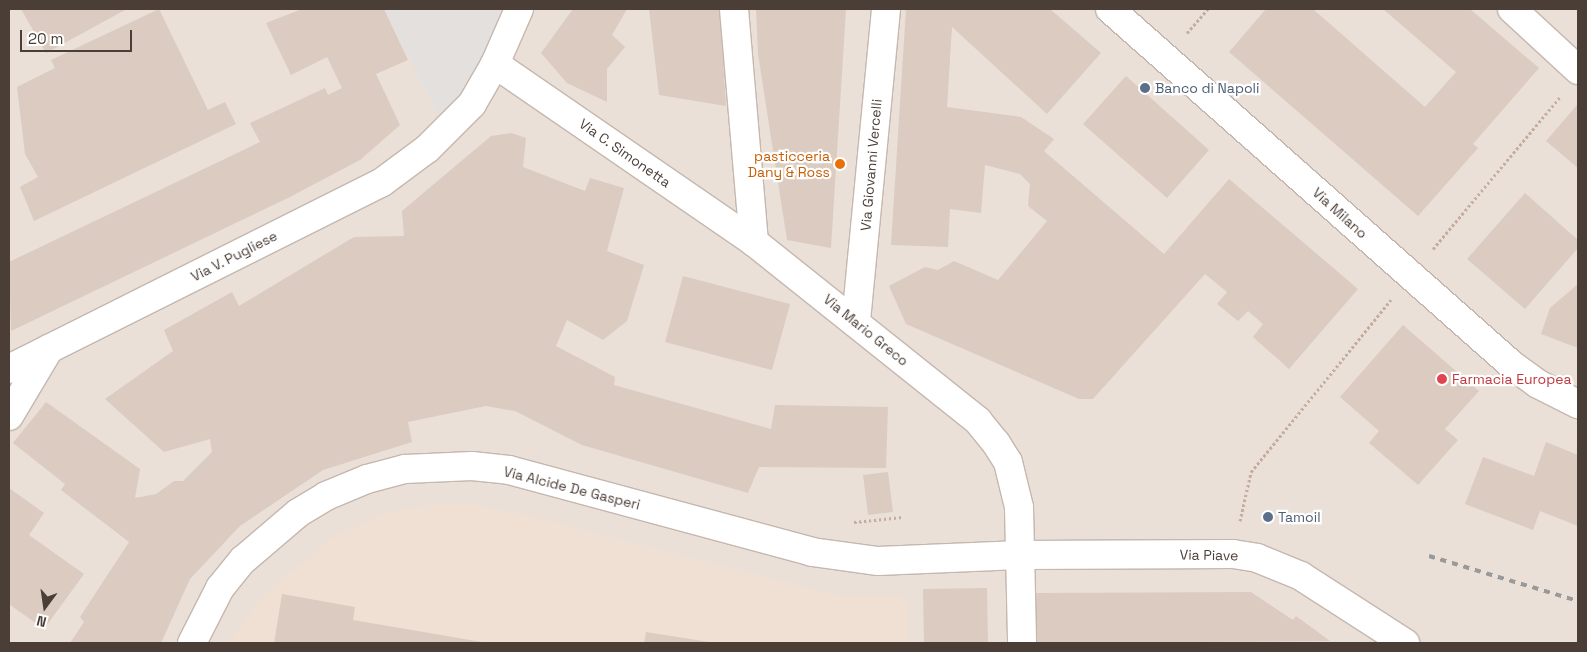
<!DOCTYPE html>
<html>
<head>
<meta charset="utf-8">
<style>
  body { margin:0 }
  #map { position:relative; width:1587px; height:652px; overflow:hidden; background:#f6efea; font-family:"Space Grotesk",sans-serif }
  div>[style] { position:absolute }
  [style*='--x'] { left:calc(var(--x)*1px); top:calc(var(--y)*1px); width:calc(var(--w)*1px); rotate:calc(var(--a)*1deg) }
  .residential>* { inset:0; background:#eae0d8 }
  .education>* { inset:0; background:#f0e0d3 }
  .parking>* { inset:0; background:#e4e0de }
  .building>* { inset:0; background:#dbcbc1 }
  .path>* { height:3px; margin-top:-1.5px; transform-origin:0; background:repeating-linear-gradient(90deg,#c5ac9c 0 2.5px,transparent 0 5px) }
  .roads { filter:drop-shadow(1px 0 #c5b7ae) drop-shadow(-1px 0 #c5b7ae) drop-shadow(0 1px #c5b7ae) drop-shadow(0 -1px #c5b7ae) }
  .minor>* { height:28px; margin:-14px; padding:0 14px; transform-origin:14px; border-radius:14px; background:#fff }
  .rail>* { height:4px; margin-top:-2px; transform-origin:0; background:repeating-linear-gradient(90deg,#999 0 6px,transparent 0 12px) }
  .dots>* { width:14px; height:14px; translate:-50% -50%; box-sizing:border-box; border:2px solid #fff; border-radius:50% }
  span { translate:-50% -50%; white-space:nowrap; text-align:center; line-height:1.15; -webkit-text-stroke:4.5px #fff; paint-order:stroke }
  .service-label { font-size:14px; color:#4e5e75 }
  .left { translate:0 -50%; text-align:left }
  .street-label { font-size:14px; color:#4b3e37 }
  .food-label { font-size:14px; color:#c56008 }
  .right { translate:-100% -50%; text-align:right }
  .health-label { font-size:14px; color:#be3a42 }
  .frame { position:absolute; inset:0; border:10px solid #4b3e37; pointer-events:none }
  .north { position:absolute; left:20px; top:582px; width:50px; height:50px; -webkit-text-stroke:4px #fff; paint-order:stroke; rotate:194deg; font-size:14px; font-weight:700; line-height:20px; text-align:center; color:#4b3e37 }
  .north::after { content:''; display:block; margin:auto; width:18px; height:22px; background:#4b3e37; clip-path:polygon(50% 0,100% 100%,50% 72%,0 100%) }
  .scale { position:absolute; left:20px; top:30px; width:112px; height:22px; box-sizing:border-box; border:2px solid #4b3e37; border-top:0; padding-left:6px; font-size:15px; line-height:18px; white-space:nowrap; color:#4b3e37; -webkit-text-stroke:4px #fff; paint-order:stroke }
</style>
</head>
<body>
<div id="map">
  <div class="residential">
    <div style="clip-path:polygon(9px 9px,1578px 9px,1578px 643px,9px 643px)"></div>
  </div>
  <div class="education">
    <div style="clip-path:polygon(439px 504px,470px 504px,513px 512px,846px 597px,907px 596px,908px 643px,230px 643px,255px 606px,272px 587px,337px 535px,384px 513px)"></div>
  </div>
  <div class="parking">
    <div style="clip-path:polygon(384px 9px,508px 9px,514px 21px,443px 124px)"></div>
  </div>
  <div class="building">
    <div style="clip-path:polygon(21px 9px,127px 9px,46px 53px)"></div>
    <div style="clip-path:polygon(159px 9px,208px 110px,225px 102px,236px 124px,34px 221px,20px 187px,38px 177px,25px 154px,17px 87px,55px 68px,51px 60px)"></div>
    <div style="clip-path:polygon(302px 9px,384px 9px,408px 60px,376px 74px,400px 125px,360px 160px,288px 198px,11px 331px,9px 262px,260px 142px,250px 123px,325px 88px,328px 95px,342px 88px,327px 57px,291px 75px,266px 23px)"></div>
    <div style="clip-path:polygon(573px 9px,627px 9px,612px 35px,625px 47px,607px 69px,607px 102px,567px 83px,541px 53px)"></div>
    <div style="clip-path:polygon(649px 9px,720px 9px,726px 106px,659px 95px)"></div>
    <div style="clip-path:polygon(756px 9px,846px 9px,831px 248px,787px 240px,758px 54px)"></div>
    <div style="clip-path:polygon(906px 9px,1050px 9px,1101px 53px,1047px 114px,952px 27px,947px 107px,1021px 117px,1054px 139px,1044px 151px,1164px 254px,1229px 179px,1358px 289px,1289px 369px,1253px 337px,1263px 324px,1248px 311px,1238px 321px,1217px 304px,1227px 292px,1205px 274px,1093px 399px,1079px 399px,906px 324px,889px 286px,925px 267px,938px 270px,954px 261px,998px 280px,1047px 221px,1028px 206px,1030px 184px,1020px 174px,985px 165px,981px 213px,950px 209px,948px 247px,891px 245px)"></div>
    <div style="clip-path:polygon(1266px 9px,1313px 9px,1425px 107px,1456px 72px,1383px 9px,1470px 9px,1539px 68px,1473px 144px,1478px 148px,1418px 216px,1229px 52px)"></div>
    <div style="clip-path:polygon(1126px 76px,1209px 150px,1167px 198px,1083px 124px)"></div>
    <div style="clip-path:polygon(1577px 105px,1578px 106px,1578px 168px,1546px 141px)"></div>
    <div style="clip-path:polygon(511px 133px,526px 138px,523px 167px,585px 191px,590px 178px,624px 188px,607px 251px,644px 265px,627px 321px,603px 340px,567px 320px,556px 346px,615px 377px,614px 385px,771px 429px,775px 405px,888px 407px,886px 468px,759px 467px,748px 493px,582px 445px,515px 411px,486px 406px,427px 418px,408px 422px,412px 442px,323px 470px,240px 526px,190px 579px,161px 643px,70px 643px,84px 622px,80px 617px,129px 542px,61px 490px,65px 484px,13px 443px,46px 402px,140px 469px,135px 498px,156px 494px,174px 481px,183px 481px,212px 452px,210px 439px,164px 452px,105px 399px,173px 351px,164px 330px,232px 292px,239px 306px,354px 237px,404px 236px,402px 211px,491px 136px)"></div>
    <div style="clip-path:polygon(1525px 193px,1578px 240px,1578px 248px,1525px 309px,1467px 259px)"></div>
    <div style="clip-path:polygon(683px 276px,790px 304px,772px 370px,665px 342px)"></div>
    <div style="clip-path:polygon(1578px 284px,1578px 348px,1541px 334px,1550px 308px)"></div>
    <div style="clip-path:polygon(1403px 325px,1479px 391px,1445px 429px,1458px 440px,1418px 485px,1369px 443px,1379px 431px,1340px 397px)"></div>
    <div style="clip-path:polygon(1546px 442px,1578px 455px,1578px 526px,1540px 511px,1533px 530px,1465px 504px,1483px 457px,1534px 476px)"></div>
    <div style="clip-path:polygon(888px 472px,893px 512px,868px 515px,863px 475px)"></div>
    <div style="clip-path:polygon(9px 488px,44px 513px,29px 535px,84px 574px,44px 629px,9px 604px)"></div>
    <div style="clip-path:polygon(987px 588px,988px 643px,924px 643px,923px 589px)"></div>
    <div style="clip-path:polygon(1251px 592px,1293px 620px,1296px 616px,1330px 641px,1036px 643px,1036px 593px)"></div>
    <div style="clip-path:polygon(282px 594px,355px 607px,353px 620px,488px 643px,274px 643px)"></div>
    <div style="clip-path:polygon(646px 632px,709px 642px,709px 643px,644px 643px)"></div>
  </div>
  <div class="path">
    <div style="--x:1187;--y:33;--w:32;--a:-49"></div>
    <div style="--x:1433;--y:249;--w:198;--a:-50.1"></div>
    <div style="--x:1240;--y:521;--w:50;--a:-77.3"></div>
    <div style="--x:1251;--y:472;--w:222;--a:-50.9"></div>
    <div style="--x:854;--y:522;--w:49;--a:-5.8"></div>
  </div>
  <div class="roads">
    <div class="minor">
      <div style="--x:734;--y:9;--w:234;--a:85.1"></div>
      <div style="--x:754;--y:242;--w:287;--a:38.6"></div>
      <div style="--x:978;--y:421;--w:28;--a:51"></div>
      <div style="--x:996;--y:443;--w:22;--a:58"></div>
      <div style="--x:1008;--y:462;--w:46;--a:76.3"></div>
      <div style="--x:1019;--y:507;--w:136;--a:88.7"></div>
      <div style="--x:1110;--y:9;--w:537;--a:41.53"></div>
      <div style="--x:1512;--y:365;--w:32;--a:36"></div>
      <div style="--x:1538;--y:384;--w:45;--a:26.6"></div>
      <div style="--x:1512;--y:9;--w:90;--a:42.7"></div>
      <div style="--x:495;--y:64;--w:314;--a:34.5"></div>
      <div style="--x:856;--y:321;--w:313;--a:-84.5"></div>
      <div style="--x:9;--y:369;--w:416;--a:-26.6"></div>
      <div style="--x:381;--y:183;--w:57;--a:-36.5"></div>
      <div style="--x:427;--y:149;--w:64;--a:-45"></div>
      <div style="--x:472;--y:104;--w:46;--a:-60.1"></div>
      <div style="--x:495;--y:64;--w:60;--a:-66.4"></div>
      <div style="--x:9;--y:416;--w:78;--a:-59.2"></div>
      <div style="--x:192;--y:643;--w:62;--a:-63"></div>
      <div style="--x:220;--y:588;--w:36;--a:-51"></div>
      <div style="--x:243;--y:560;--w:72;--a:-40.5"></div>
      <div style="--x:298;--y:513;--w:33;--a:-31"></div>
      <div style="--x:326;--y:496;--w:44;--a:-22.5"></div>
      <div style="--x:367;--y:479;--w:39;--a:-15"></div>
      <div style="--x:405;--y:469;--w:67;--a:-2.6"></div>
      <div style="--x:472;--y:466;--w:37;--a:6"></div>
      <div style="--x:509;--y:470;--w:314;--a:15.1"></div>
      <div style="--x:812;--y:552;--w:67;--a:7.8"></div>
      <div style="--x:878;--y:561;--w:142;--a:-2.4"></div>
      <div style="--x:1020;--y:555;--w:213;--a:-0.3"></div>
      <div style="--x:1233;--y:554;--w:24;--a:9"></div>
      <div style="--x:1257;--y:558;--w:48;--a:22.2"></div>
      <div style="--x:1301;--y:576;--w:124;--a:32.8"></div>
    </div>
  </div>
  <div class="rail">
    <div style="--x:1429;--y:556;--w:156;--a:16.8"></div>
  </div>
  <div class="dots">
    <div style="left:1145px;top:88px;background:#5c6f8a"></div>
    <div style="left:840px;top:164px;background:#e8710a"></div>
    <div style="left:1442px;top:379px;background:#e0444e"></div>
    <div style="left:1268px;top:517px;background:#5c6f8a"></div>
  </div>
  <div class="service-label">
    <span class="left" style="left:1155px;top:88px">Banco di Napoli</span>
    <span class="left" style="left:1278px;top:517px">Tamoil</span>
  </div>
  <div class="street-label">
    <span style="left:625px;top:153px;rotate:35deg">Via C. Simonetta</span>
    <span style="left:871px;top:165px;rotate:-85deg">Via Giovanni Vercelli</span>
    <span style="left:1340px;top:213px;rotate:42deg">Via Milano</span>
    <span style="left:234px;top:256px;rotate:-27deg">Via V. Pugliese</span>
    <span style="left:866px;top:330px;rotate:39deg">Via Mario Greco</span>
    <span style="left:572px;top:488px;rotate:14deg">Via Alcide De Gasperi</span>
    <span style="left:1209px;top:555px;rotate:1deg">Via Piave</span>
  </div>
  <div class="food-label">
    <span class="right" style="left:830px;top:164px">pasticceria<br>Dany &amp; Ross</span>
  </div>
  <div class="health-label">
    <span class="left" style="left:1452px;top:379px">Farmacia Europea</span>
  </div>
  <div class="frame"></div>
  <div class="north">N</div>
  <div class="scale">20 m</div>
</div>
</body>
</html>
